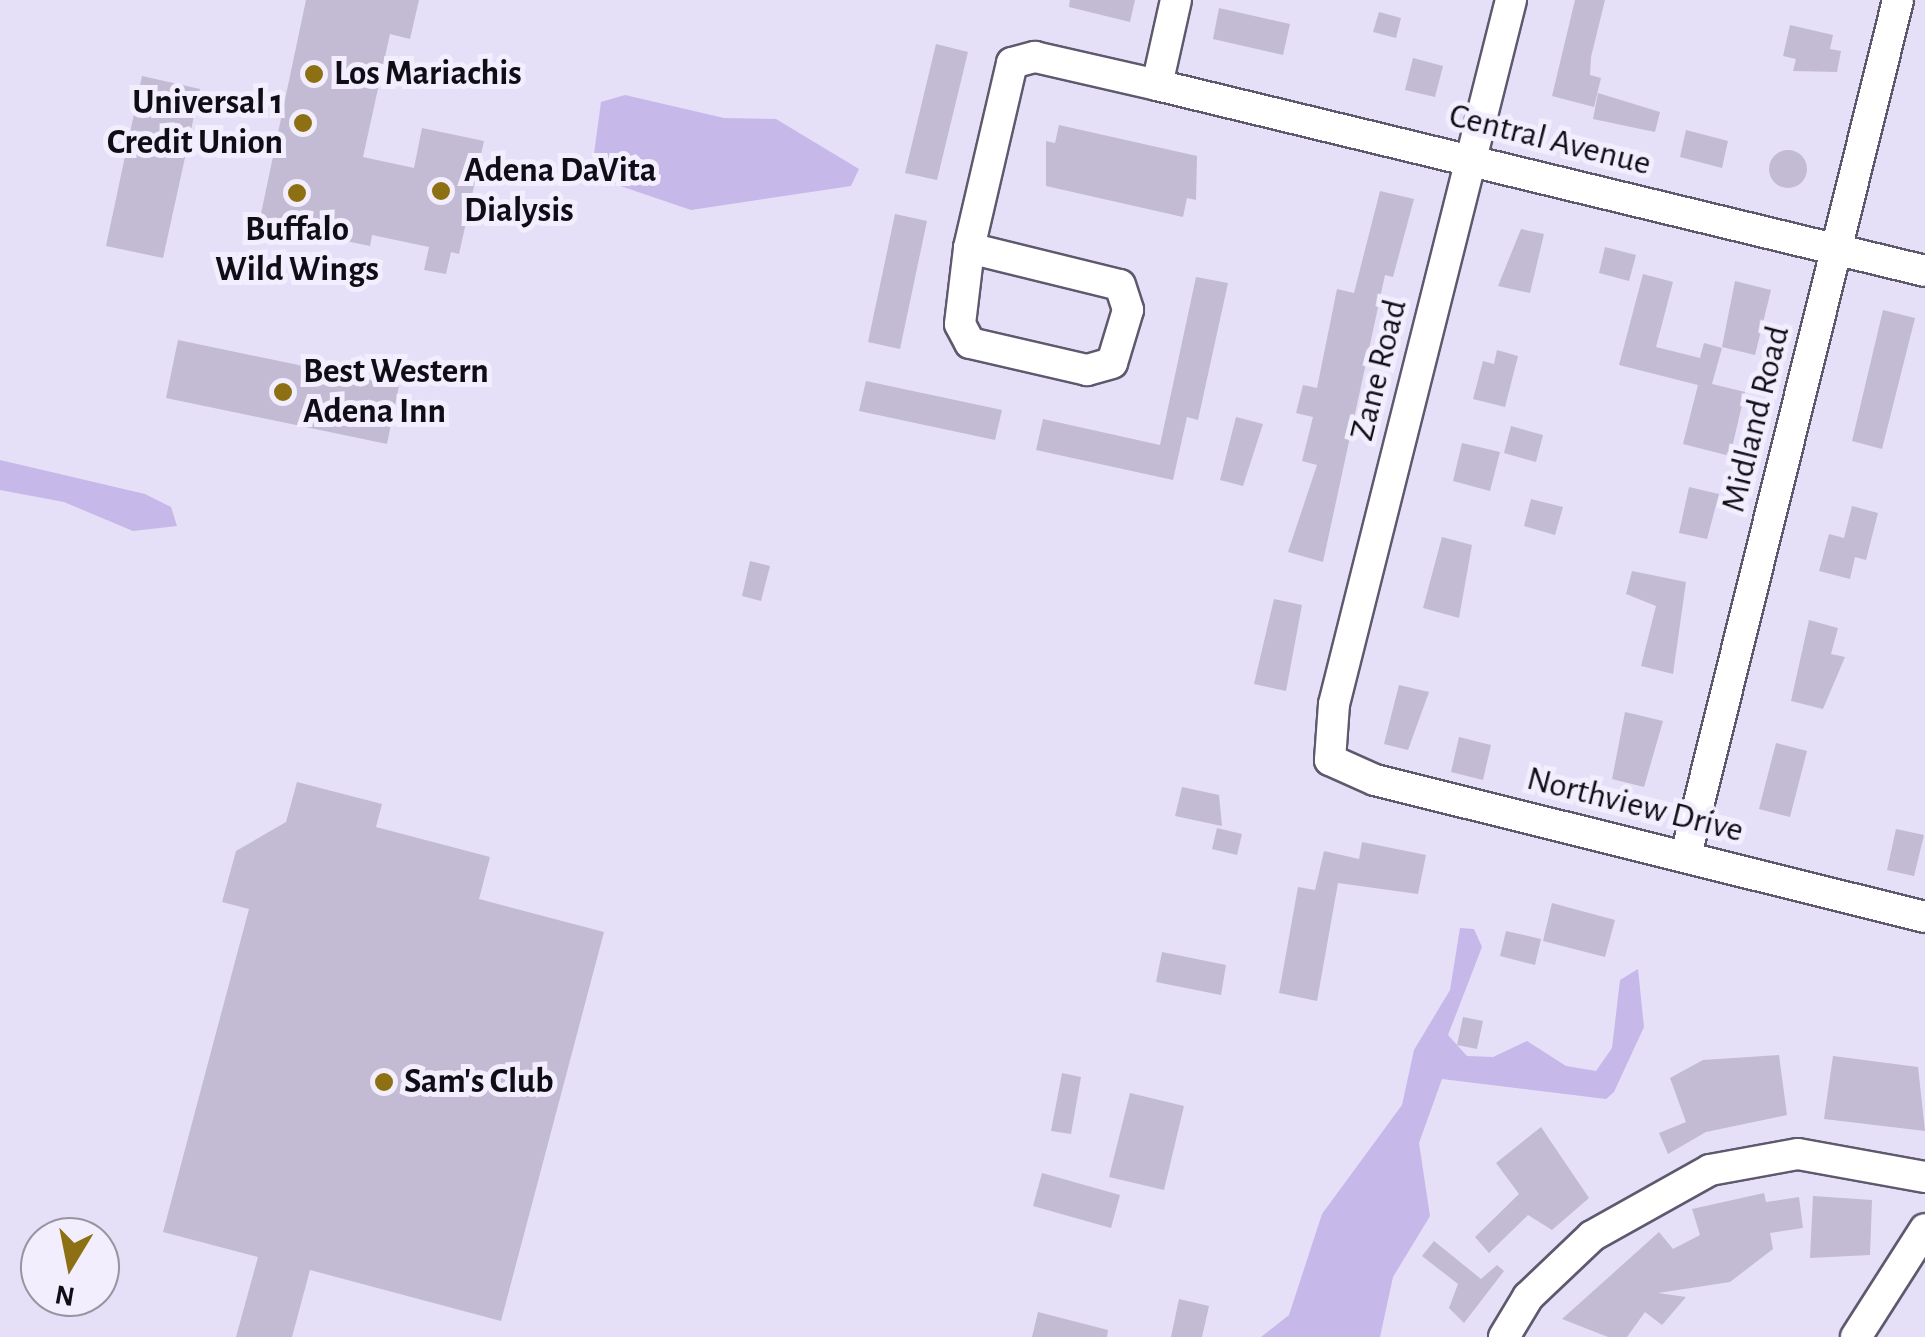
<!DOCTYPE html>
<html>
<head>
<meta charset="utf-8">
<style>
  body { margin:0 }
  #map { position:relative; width:1925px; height:1337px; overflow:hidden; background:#e6dff8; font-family:"Alegreya Sans",sans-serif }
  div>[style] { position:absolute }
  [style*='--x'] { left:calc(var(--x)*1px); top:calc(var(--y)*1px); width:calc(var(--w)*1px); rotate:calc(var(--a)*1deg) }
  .green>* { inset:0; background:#c6b8e8 }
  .building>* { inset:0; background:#c2bbd3 }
  .round { border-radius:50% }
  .roads { filter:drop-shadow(2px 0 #5f596e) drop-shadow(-2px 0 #5f596e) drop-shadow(0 2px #5f596e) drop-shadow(0 -2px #5f596e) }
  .minor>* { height:30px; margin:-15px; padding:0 15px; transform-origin:15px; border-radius:15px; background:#fff }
  .dots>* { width:28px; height:28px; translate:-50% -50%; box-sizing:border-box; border:5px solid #f2eefd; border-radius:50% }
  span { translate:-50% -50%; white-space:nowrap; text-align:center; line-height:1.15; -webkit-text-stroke:10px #f2eefd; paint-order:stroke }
  .poi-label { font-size:35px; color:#100d16; font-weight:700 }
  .left { translate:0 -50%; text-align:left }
  .right { translate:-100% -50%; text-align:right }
  .street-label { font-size:35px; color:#100d16 }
  .north { position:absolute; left:20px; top:1217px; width:100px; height:100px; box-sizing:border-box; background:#f2eefd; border:2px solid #9894a1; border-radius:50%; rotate:190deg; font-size:28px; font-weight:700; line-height:40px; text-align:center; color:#100d16 }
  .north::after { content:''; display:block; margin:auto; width:35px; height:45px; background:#8e7014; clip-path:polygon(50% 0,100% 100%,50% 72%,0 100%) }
</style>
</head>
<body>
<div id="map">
  <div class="green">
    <div style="clip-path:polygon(625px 95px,724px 118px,776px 119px,859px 169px,851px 186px,691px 210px,591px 176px,601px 102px)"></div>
    <div style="clip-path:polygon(0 460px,145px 494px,171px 507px,177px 526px,133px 531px,64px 502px,0 490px)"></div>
    <div style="clip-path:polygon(1460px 928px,1474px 929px,1482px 947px,1448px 1035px,1467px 1056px,1493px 1057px,1527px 1041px,1566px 1066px,1596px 1071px,1612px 1048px,1620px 980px,1638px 969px,1644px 1027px,1614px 1092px,1606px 1099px,1442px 1079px,1419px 1143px,1430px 1216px,1393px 1277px,1380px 1337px,1261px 1337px,1289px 1315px,1322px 1214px,1402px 1105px,1414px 1050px,1450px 990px)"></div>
  </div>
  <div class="building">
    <div style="clip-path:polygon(306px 0,419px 0,410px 39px,390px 34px,363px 157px,414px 168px,422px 128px,484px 141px,459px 254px,451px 252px,446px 274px,424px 270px,429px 247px,372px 235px,370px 246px,259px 223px)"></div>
    <div style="clip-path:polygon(1070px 0,1135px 0,1130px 22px,1069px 7px)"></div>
    <div style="clip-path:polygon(1575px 0,1605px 0,1591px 57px,1590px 75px,1601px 78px,1594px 107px,1552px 96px)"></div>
    <div style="clip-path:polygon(1219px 8px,1290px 24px,1283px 55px,1213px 39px)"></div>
    <div style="clip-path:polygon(1379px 12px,1401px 18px,1396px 38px,1373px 32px)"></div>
    <div style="clip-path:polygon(1790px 25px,1833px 35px,1830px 49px,1841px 51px,1837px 72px,1793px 71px,1796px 59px,1783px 56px)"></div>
    <div style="clip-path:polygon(936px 44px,968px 52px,937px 180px,905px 173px)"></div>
    <div style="clip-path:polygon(1413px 58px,1443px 66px,1435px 97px,1405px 90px)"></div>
    <div style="clip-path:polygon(142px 76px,200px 89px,163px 258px,106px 246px)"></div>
    <div style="clip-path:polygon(1598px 93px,1660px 112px,1655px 132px,1593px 119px)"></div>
    <div style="clip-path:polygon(1059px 125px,1197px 156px,1196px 200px,1187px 198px,1183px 217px,1046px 186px,1046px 141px,1055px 143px)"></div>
    <div style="clip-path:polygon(1686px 130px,1728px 141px,1722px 168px,1680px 157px)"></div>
    <div class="round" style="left:1769px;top:150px;width:38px;height:38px"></div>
    <div style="clip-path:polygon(1380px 191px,1414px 199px,1393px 277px,1385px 275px,1323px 562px,1288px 552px,1317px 465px,1302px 461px,1313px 417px,1296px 413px,1303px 385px,1317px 388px,1337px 289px,1354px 293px)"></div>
    <div style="clip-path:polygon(895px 214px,927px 221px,900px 349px,868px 342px)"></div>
    <div style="clip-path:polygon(1521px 229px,1544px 234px,1530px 293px,1498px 286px)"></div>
    <div style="clip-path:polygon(1605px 247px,1636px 255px,1629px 281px,1599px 273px)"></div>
    <div style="clip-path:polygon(1643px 274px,1673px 282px,1656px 347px,1700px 358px,1704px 343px,1722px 348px,1712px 384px,1745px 392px,1730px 456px,1683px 444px,1698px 385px,1619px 365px)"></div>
    <div style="clip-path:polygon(1196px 277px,1228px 283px,1198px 420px,1187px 417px,1173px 480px,1036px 450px,1043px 419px,1160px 445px)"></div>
    <div style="clip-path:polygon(1735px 281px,1771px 290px,1755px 355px,1722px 347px)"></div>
    <div style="clip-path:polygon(1883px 310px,1915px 318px,1882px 449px,1852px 441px)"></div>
    <div style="clip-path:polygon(178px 340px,399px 386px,387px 444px,166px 398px)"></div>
    <div style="clip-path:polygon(1497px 350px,1518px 356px,1505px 407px,1473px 399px,1483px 361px,1494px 364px)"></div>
    <div style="clip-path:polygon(866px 381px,1002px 410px,995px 440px,859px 411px)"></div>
    <div style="clip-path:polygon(1236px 417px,1263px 424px,1243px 486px,1220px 480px)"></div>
    <div style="clip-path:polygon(1511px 426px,1543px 435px,1536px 462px,1504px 453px)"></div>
    <div style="clip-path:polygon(1462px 443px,1500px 452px,1490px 491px,1453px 481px)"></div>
    <div style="clip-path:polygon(1689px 487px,1719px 494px,1707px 539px,1679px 533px)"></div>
    <div style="clip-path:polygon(1531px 499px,1563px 507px,1555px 535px,1524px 526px)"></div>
    <div style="clip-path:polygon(1852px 506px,1878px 513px,1866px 560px,1855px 557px,1850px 579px,1819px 571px,1829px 534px,1844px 538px)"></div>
    <div style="clip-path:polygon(1442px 537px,1472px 545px,1459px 618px,1423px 608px)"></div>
    <div style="clip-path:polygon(750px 561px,770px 566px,761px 601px,742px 596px)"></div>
    <div style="clip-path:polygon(1632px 571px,1686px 582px,1673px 674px,1641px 666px,1656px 606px,1626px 594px)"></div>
    <div style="clip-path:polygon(1274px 599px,1302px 605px,1286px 691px,1254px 684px)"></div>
    <div style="clip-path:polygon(1809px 620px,1838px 628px,1831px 654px,1845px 657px,1823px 709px,1791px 701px)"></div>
    <div style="clip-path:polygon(1399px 685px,1429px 692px,1408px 750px,1384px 744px)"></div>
    <div style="clip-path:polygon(1625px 712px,1663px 721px,1644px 787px,1612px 779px)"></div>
    <div style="clip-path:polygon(1459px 737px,1491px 745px,1483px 780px,1451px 772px)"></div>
    <div style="clip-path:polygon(1776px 743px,1807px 751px,1790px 817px,1759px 809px)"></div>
    <div style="clip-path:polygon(297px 782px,382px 804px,376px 827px,490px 857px,479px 899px,604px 932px,501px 1321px,310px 1270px,292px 1337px,236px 1337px,258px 1257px,163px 1232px,249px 909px,222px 902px,236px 851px,286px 822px)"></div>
    <div style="clip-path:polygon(1182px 787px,1219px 795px,1222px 826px,1175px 816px)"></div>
    <div style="clip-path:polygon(1217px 828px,1242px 834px,1237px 855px,1212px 849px)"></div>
    <div style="clip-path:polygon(1896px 829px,1924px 835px,1914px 876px,1887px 870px)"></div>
    <div style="clip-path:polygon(1362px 842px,1426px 855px,1418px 894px,1338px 883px,1317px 1001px,1279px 993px,1298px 887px,1315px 890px,1324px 851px,1359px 859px)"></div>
    <div style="clip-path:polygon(1552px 903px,1615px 920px,1605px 957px,1543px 941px)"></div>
    <div style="clip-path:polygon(1506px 931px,1541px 939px,1535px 965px,1500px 956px)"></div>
    <div style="clip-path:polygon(1162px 952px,1226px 965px,1221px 995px,1156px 982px)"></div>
    <div style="clip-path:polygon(1463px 1017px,1483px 1021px,1477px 1049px,1457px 1045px)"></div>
    <div style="clip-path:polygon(1779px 1055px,1787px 1115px,1706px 1132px,1668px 1154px,1659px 1133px,1686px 1122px,1670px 1078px,1703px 1060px)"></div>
    <div style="clip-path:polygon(1833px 1056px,1918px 1067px,1925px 1131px,1824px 1119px)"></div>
    <div style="clip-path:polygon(1062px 1073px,1081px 1077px,1071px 1134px,1051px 1131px)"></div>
    <div style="clip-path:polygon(1130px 1093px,1184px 1106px,1164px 1190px,1109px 1177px)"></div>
    <div style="clip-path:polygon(1541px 1127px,1589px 1198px,1552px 1230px,1528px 1215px,1489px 1253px,1475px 1237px,1519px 1194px,1496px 1163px)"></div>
    <div style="clip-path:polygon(1042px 1173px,1120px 1195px,1111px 1228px,1033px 1206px)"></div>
    <div style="clip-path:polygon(1764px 1193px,1766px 1202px,1799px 1197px,1803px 1228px,1770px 1233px,1773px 1249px,1730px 1282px,1658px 1293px,1686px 1297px,1662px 1325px,1645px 1312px,1627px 1337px,1608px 1337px,1562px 1319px,1659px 1232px,1673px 1249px,1700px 1235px,1692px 1209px)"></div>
    <div style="clip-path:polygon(1813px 1196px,1872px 1200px,1870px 1255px,1810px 1258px)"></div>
    <div style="clip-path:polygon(1434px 1241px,1481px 1279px,1497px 1265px,1504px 1271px,1464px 1323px,1449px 1308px,1458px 1284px,1422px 1256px)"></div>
    <div style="clip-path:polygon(1179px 1299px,1209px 1306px,1202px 1337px,1171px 1337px)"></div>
    <div style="clip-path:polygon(1038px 1312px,1108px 1330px,1107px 1337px,1032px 1337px)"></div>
  </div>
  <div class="roads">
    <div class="minor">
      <div style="--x:1511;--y:0;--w:726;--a:104.11"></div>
      <div style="--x:1334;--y:704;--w:56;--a:94.1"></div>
      <div style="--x:1330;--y:760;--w:49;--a:24"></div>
      <div style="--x:1375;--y:780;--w:567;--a:13.99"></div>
      <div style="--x:1157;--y:85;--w:790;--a:13.61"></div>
      <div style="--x:969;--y:248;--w:155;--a:13.8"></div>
      <div style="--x:1120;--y:285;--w:26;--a:72"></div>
      <div style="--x:1128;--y:310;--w:55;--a:106.8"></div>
      <div style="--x:1112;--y:363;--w:26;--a:164"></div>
      <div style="--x:1087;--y:370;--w:120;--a:-167"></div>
      <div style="--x:970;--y:343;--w:21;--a:-118"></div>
      <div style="--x:960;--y:324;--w:77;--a:-83.2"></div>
      <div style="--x:969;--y:248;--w:190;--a:-76.9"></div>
      <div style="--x:1012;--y:63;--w:24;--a:-15"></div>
      <div style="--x:1035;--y:57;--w:125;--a:12.9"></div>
      <div style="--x:1157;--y:85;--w:87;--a:-77.4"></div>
      <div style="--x:1686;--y:855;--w:881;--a:-76.07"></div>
      <div style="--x:1504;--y:1337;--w:47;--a:-59"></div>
      <div style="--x:1528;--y:1297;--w:88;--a:-43.6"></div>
      <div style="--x:1592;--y:1236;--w:135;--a:-29.2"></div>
      <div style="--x:1710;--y:1170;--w:89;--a:-10.3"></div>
      <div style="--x:1798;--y:1154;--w:129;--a:10.3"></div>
      <div style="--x:1856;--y:1337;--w:128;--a:-57.4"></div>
    </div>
  </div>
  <div class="dots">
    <div style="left:314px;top:74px;background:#8e7014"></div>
    <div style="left:303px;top:123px;background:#8e7014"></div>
    <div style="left:441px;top:191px;background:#8e7014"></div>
    <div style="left:297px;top:193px;background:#8e7014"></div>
    <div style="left:283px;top:392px;background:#8e7014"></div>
    <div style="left:384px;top:1082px;background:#8e7014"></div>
  </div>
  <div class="poi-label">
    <span class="left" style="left:334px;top:74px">Los Mariachis</span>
    <span class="right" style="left:283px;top:123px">Universal 1<br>Credit Union</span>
    <span class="left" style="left:464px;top:191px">Adena DaVita<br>Dialysis</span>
    <span style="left:297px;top:250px">Buffalo<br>Wild Wings</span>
    <span class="left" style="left:303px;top:392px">Best Western<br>Adena Inn</span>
    <span class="left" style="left:404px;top:1082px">Sam's Club</span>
  </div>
  <div class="street-label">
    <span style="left:1550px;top:140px;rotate:14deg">Central Avenue</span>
    <span style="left:1379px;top:370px;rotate:-76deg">Zane Road</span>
    <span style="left:1756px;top:419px;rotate:-76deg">Midland Road</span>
    <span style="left:1635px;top:805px;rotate:14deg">Northview Drive</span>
  </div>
  <div class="north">N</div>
</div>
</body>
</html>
